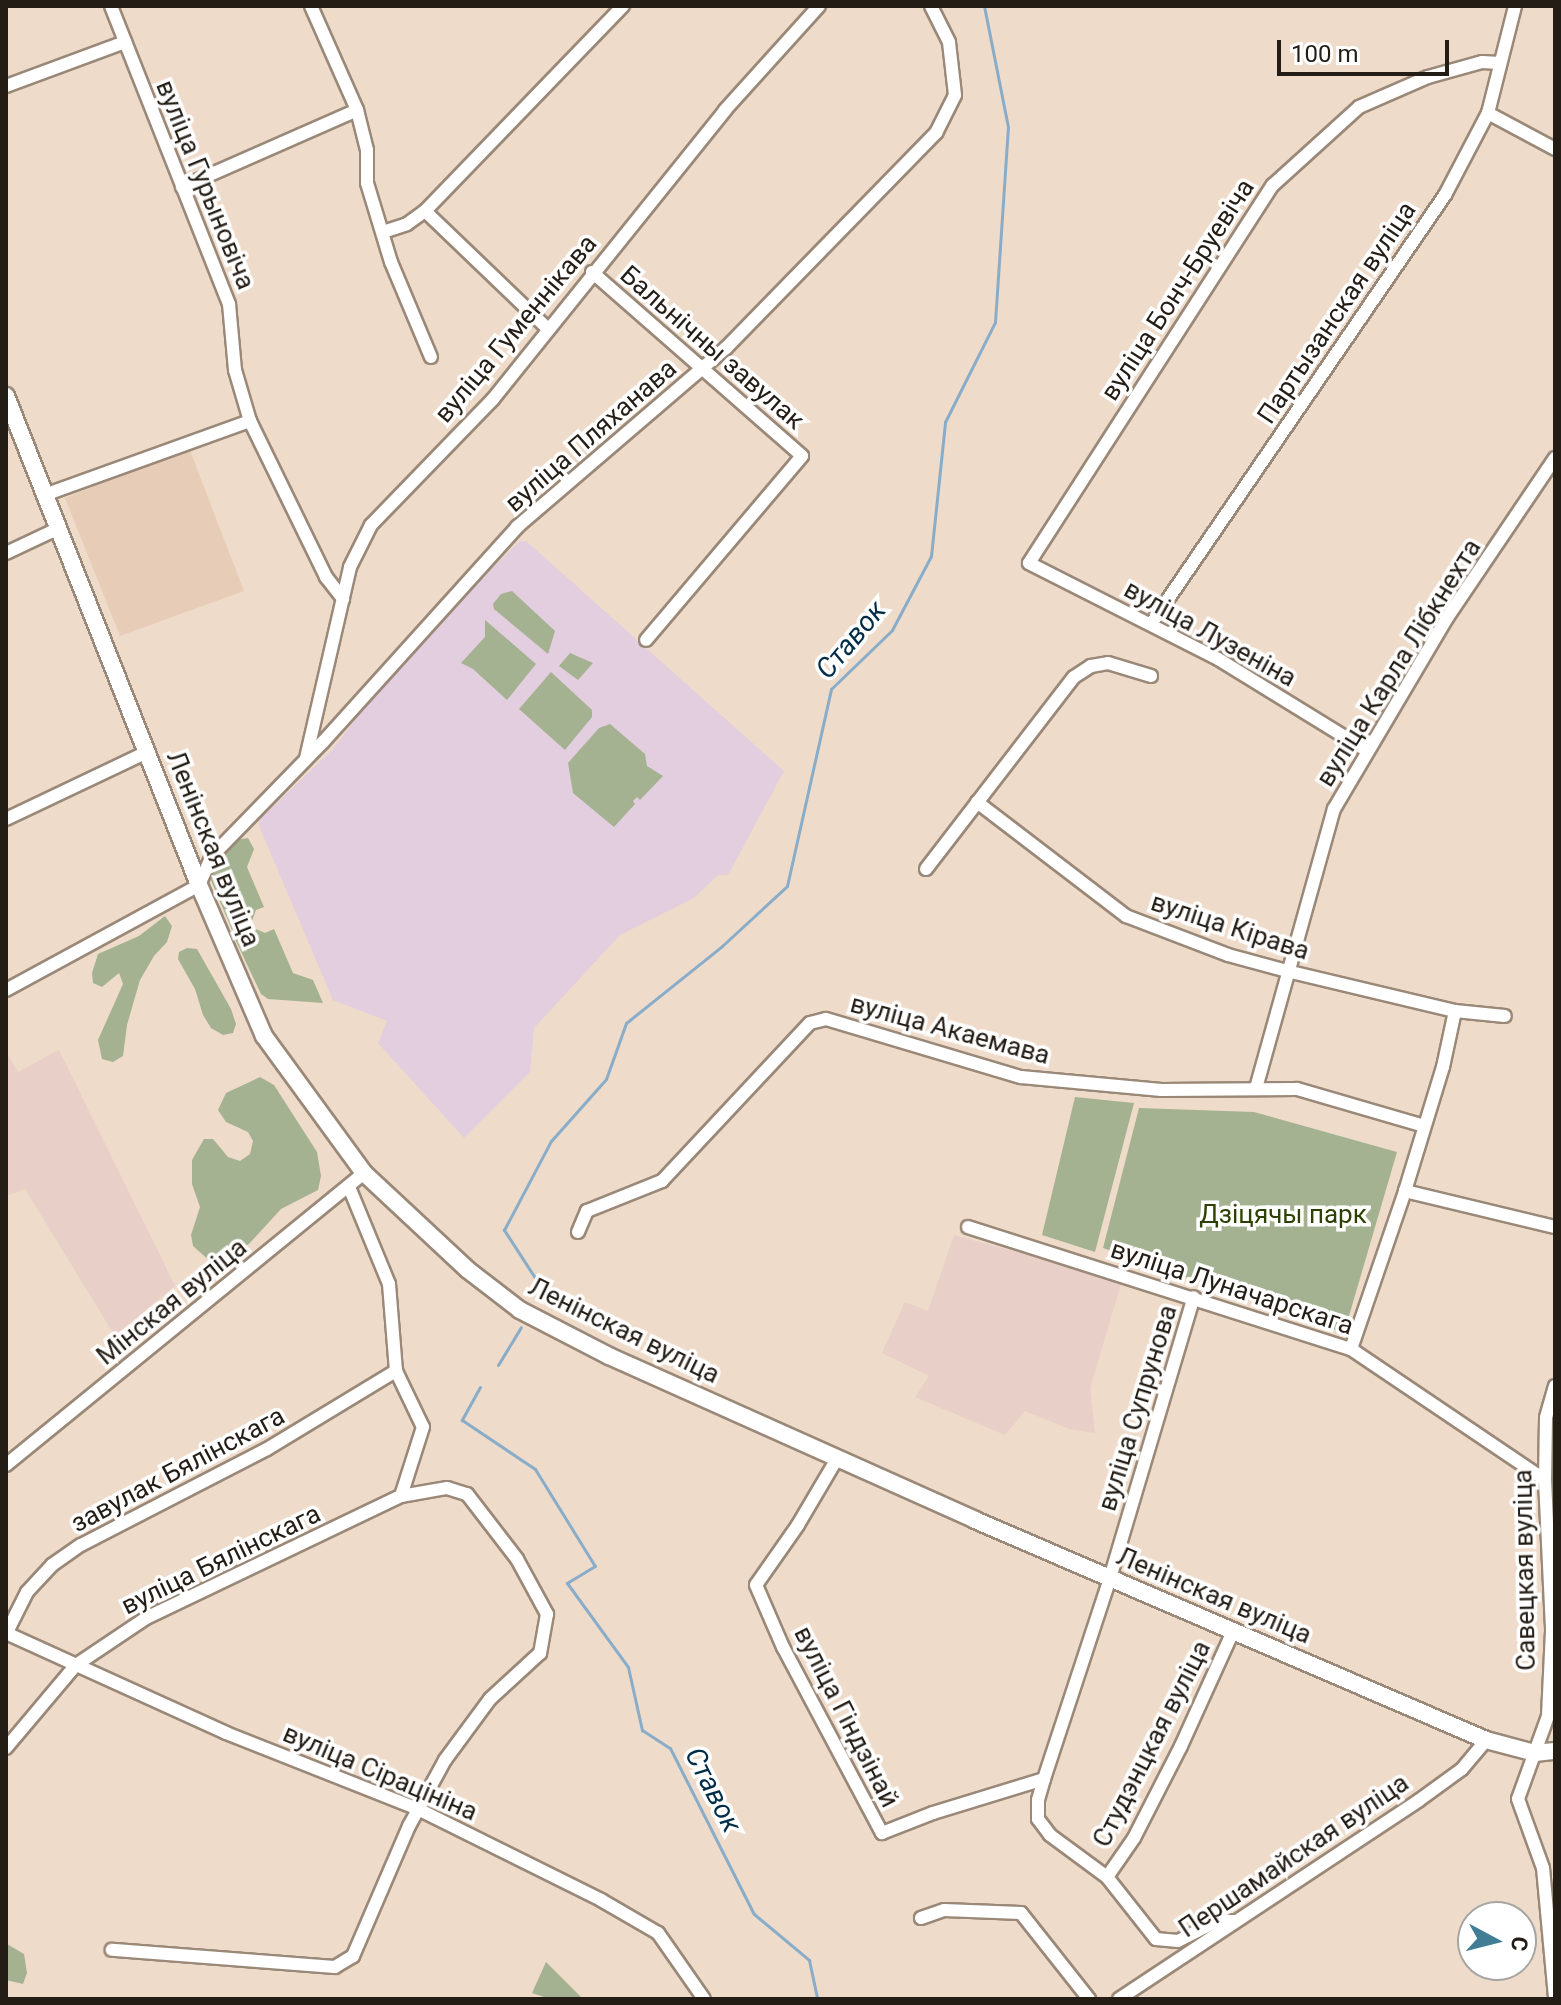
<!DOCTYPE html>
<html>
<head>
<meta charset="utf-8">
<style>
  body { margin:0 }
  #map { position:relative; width:1561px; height:2005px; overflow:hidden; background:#efdbc9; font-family:Roboto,sans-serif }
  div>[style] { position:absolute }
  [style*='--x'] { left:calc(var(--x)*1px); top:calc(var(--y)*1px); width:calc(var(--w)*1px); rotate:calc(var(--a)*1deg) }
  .built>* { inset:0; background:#e7cdb7 }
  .education>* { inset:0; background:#e8cfc7 }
  .medical>* { inset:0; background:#e2cede }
  .green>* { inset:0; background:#a4b291 }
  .stream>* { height:3px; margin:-1.5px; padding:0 1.5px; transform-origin:1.5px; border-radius:1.5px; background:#89adc9 }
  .roads { filter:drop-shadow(2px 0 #9a8878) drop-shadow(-2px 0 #9a8878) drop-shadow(0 2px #9a8878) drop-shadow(0 -2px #9a8878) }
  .minor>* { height:12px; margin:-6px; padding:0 6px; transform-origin:6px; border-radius:6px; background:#fff }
  .major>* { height:16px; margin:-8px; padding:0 8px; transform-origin:8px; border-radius:8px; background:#fff }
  span { translate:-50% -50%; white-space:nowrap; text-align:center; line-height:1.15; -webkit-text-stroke:7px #fff; paint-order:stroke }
  .street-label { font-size:26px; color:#241d16 }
  .park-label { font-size:26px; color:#2d4102 }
  .water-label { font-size:28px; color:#002c48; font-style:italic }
  .frame { position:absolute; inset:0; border:8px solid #241d16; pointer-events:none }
  .north { position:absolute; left:1457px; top:1901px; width:80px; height:80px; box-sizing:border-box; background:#fff; border:2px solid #a7a5a2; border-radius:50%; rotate:97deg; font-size:22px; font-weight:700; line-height:32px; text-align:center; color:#241d16 }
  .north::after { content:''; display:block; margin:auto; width:28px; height:36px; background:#417e95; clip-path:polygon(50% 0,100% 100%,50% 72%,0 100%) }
  .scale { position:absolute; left:1277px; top:40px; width:172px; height:36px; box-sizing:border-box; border:4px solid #241d16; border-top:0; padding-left:10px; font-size:24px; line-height:28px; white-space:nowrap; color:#241d16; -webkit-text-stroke:6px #fff; paint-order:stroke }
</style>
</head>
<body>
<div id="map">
  <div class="built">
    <div style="clip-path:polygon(189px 448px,244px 591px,120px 636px,65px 498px)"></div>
  </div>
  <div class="education">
    <div style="clip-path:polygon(59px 1050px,175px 1286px,115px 1336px,25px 1189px,6px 1196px,6px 1051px,18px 1072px)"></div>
    <div style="clip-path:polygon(954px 1235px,1122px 1281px,1090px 1388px,1095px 1433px,1069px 1429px,1025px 1411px,1005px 1435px,915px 1397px,929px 1376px,882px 1353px,905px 1302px,928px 1311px)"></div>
  </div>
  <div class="medical">
    <div style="clip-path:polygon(520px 541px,526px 541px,784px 771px,728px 875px,718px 875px,694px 898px,620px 935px,534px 1028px,530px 1072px,464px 1138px,378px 1043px,387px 1021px,333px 1000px,259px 826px,259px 820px,332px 750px,403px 658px,401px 656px)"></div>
  </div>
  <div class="green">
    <div style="clip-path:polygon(512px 591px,555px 631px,548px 654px,494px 609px,493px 604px,501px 594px)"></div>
    <div style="clip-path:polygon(485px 620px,536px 664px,507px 700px,473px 669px,461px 663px,485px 637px)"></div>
    <div style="clip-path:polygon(570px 653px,593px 663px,578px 680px,559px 666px)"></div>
    <div style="clip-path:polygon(551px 672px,592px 710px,592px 717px,565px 750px,519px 709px)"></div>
    <div style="clip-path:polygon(610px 724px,645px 754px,647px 766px,663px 776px,640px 800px,637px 797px,633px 801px,635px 804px,614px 827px,573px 793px,568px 763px,599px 728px)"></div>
    <div style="clip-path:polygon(248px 838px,254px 849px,247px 867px,264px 907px,256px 910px,252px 921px,232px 930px,210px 878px,213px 862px,236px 840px)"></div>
    <div style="clip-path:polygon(165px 916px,172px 926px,167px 942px,154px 956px,140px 980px,127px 1025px,123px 1056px,113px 1062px,102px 1059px,98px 1040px,123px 984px,119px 973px,102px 987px,93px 983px,92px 973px,98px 954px,139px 936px)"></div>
    <div style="clip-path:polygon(256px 929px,265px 933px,274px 929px,293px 973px,313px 980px,323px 1003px,268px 999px,261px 994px,235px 939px)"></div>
    <div style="clip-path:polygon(187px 948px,197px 949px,231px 1009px,236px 1024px,233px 1033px,223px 1035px,211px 1028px,203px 1015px,195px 989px,178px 959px,179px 952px)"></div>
    <div style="clip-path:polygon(260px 1077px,274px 1085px,317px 1152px,321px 1176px,318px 1190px,281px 1209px,249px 1244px,212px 1263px,193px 1246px,191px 1235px,200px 1207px,192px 1184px,192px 1160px,204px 1139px,213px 1139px,228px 1157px,240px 1161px,250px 1154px,253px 1141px,248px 1132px,226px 1122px,218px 1110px,226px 1093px)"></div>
    <div style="clip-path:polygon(1075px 1097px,1134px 1103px,1095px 1252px,1042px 1235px)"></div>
    <div style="clip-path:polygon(1139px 1108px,1254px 1112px,1397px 1152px,1344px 1333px,1103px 1248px)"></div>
    <div style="clip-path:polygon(7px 1944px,24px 1954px,27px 1973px,23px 1984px,6px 1980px)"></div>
    <div style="clip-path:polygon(546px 1962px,583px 1999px,584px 1999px,550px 1999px,532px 1993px)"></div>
  </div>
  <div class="stream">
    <div style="--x:543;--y:1290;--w:72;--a:-123"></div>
    <div style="--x:504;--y:1230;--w:101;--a:-62.2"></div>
    <div style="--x:551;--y:1141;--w:83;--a:-48.4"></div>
    <div style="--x:606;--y:1079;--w:59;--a:-70.3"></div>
    <div style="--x:626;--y:1023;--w:123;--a:-38.7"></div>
    <div style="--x:722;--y:946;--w:88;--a:-42.7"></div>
    <div style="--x:787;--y:886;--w:202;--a:-77.4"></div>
    <div style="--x:831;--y:689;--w:85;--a:-44"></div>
    <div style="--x:892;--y:630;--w:84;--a:-62.2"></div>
    <div style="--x:931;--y:556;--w:135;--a:-84"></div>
    <div style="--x:945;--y:422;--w:112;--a:-63.4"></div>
    <div style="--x:995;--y:322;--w:195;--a:-86.2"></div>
    <div style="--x:1008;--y:127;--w:123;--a:-101.2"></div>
    <div style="--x:498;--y:1365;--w:44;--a:-58.8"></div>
    <div style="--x:480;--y:1387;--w:38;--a:119"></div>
    <div style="--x:462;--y:1420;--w:88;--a:33.9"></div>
    <div style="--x:535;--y:1469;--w:114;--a:58.3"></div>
    <div style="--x:595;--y:1566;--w:33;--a:149"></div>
    <div style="--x:567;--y:1583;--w:104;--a:54"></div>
    <div style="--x:628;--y:1667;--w:65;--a:77.5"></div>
    <div style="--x:642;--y:1730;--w:33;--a:33"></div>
    <div style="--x:670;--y:1748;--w:186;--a:63.2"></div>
    <div style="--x:754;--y:1914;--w:72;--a:39.9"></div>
    <div style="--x:809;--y:1960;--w:40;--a:78"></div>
  </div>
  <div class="roads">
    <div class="minor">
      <div style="--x:111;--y:6;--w:321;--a:68.4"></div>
      <div style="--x:229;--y:304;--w:66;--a:84.8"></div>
      <div style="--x:235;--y:370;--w:53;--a:73.6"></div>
      <div style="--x:250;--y:421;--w:174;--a:64"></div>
      <div style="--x:326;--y:577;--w:28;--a:52"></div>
      <div style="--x:311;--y:6;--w:114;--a:66.1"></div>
      <div style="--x:357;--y:110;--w:41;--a:76"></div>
      <div style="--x:367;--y:150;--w:33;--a:90"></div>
      <div style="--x:367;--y:183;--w:83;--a:73.1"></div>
      <div style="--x:391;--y:262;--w:103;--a:67.2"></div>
      <div style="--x:6;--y:86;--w:127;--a:-20.3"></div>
      <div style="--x:1488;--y:113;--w:76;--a:28.2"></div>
      <div style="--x:182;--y:187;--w:191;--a:-23.7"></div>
      <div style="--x:425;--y:211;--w:169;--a:43.8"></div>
      <div style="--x:383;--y:232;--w:25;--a:-18"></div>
      <div style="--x:407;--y:224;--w:22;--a:-36"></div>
      <div style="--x:425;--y:211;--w:285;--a:-46"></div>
      <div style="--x:592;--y:272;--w:279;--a:41.2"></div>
      <div style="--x:802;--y:456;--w:241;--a:130.3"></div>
      <div style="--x:44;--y:495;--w:219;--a:-19.8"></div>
      <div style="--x:6;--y:553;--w:56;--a:-25.2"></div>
      <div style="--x:1151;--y:624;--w:520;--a:-55.58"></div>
      <div style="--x:1445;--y:195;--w:93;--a:-62.3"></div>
      <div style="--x:1488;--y:113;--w:110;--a:-75.8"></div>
      <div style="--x:1366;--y:750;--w:174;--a:-148.4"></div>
      <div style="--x:1218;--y:659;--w:212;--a:-153.1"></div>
      <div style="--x:1029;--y:563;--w:450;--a:-57.2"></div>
      <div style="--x:1273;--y:185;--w:116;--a:-42.2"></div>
      <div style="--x:1359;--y:107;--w:75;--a:-23.5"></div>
      <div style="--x:1428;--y:77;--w:56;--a:-15.5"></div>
      <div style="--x:1482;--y:62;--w:18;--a:3"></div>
      <div style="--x:306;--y:758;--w:196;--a:-77"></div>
      <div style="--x:350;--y:567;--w:47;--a:-63.4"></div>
      <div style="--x:371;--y:525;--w:175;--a:-45.9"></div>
      <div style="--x:493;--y:399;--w:371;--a:-51.2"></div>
      <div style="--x:725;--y:110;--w:140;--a:-47.9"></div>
      <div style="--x:977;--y:802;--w:188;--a:37.4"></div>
      <div style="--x:1126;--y:916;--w:109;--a:20.9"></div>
      <div style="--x:1228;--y:955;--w:65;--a:15.1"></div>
      <div style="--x:1291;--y:972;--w:169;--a:13.4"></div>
      <div style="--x:1455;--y:1011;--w:50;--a:5.7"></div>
      <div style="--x:6;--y:819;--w:156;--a:-25.4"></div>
      <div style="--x:926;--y:869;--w:242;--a:-52.4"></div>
      <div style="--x:1074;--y:677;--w:20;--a:-33"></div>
      <div style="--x:1091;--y:666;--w:17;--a:-10"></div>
      <div style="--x:1108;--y:663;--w:45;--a:16.8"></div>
      <div style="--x:6;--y:990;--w:220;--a:-28.5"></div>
      <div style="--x:199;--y:885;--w:32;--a:-66"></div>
      <div style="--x:212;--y:856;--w:159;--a:-45.8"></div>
      <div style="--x:323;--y:742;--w:290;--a:-47.9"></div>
      <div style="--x:517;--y:527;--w:275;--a:-40.6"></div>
      <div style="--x:726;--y:348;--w:301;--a:-45.7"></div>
      <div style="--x:936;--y:133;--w:42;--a:-63.4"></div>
      <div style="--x:955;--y:95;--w:53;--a:-96.5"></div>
      <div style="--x:949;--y:42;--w:40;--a:-116.6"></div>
      <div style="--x:1256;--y:1088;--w:290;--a:-74.4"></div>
      <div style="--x:1334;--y:809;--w:222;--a:-59.4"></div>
      <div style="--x:1447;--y:618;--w:193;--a:-56"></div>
      <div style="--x:349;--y:1187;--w:105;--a:67.6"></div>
      <div style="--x:389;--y:1284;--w:87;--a:85.4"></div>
      <div style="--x:396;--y:1371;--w:62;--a:64.3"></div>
      <div style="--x:423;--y:1427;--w:72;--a:107.7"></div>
      <div style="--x:1405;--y:1191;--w:154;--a:13.5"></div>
      <div style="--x:968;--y:1227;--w:402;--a:17.7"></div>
      <div style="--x:1351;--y:1349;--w:234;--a:34"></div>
      <div style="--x:578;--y:1232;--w:23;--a:-67"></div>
      <div style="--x:587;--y:1211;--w:81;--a:-21.8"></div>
      <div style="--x:662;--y:1181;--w:216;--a:-46.9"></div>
      <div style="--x:810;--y:1023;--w:16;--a:-14"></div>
      <div style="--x:826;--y:1019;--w:203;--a:16.6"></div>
      <div style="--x:1021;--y:1077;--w:141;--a:5.3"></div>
      <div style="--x:1161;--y:1090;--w:136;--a:-0.4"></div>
      <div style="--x:1297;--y:1089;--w:132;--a:16.2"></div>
      <div style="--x:1351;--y:1349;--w:167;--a:-71.1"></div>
      <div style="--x:1405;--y:1191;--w:130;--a:-73"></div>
      <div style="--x:1443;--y:1067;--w:57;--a:-77.9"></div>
      <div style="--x:1555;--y:1386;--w:33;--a:106"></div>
      <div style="--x:1546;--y:1418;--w:62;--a:90.9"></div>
      <div style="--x:1545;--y:1480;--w:151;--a:87.3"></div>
      <div style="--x:1552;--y:1631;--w:85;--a:92.7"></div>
      <div style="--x:1548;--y:1716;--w:88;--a:109.9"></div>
      <div style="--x:1518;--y:1799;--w:73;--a:70.1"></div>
      <div style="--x:1543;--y:1868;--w:130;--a:84.7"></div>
      <div style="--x:838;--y:1457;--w:79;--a:120.5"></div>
      <div style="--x:798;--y:1525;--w:73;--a:125"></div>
      <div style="--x:756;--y:1585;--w:68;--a:66.5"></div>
      <div style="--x:783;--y:1647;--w:211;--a:62"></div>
      <div style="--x:882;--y:1833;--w:55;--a:-21.4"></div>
      <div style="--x:933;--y:1813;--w:116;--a:-17"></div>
      <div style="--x:1044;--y:1779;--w:22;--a:106"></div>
      <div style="--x:1038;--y:1800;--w:19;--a:90"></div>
      <div style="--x:1038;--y:1819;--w:20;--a:53"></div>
      <div style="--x:1050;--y:1835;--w:71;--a:36.4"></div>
      <div style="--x:1107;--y:1877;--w:79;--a:51.7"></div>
      <div style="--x:1156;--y:1939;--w:22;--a:5"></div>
      <div style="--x:1178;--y:1941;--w:44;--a:-27.1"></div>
      <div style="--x:1217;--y:1921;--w:17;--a:0"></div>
      <div style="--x:6;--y:1465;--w:462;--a:-39.2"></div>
      <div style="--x:6;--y:1633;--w:242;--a:24.4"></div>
      <div style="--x:226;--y:1733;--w:206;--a:21.6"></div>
      <div style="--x:418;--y:1809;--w:204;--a:26.4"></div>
      <div style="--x:601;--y:1900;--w:66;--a:30.1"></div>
      <div style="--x:658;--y:1933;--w:80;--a:55.1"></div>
      <div style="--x:6;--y:1634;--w:47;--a:-63.4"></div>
      <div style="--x:27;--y:1592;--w:37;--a:-47"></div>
      <div style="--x:52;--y:1565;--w:35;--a:-35"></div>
      <div style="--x:81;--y:1545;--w:209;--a:-27.3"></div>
      <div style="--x:267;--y:1449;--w:151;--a:-31.2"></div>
      <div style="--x:6;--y:1748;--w:109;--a:-49.9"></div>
      <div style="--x:76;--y:1665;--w:84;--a:-33.9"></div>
      <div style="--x:146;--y:1618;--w:283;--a:-25.6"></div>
      <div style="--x:401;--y:1496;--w:47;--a:-9.9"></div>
      <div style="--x:447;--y:1488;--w:21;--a:17"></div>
      <div style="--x:467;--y:1494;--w:82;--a:52.4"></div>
      <div style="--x:517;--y:1559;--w:63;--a:61.4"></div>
      <div style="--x:547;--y:1614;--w:40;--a:100"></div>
      <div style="--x:540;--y:1653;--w:68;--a:137.4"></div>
      <div style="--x:490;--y:1699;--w:76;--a:126.4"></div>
      <div style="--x:445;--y:1760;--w:75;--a:118.6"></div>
      <div style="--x:409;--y:1826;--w:142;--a:113.3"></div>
      <div style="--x:353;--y:1956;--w:21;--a:149"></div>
      <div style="--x:335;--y:1967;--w:224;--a:-175.6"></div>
      <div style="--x:1044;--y:1779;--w:212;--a:-71.8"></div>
      <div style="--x:1110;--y:1578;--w:293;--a:-73.4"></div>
      <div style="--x:1107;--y:1877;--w:47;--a:-55.3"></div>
      <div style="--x:1134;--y:1838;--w:103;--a:-62.9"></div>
      <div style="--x:1181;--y:1746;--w:128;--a:-65.6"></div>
      <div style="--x:921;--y:1918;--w:24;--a:-19"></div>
      <div style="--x:944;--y:1910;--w:77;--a:2.2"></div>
      <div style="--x:1021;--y:1913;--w:110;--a:51.7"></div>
      <div style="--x:1119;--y:1999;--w:359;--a:-33.5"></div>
      <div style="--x:1418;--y:1801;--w:54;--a:-36"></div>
      <div style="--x:1462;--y:1769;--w:38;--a:-50"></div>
    </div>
    <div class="major">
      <div style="--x:6;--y:396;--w:526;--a:68.46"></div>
      <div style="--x:199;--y:885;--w:164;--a:66.7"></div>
      <div style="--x:264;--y:1036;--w:170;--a:53.9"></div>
      <div style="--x:364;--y:1173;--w:142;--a:43"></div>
      <div style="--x:468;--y:1270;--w:66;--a:37.6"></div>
      <div style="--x:520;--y:1310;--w:100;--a:27.3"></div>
      <div style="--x:609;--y:1356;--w:401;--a:24.1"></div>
      <div style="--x:975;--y:1520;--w:556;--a:23.29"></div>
      <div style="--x:1486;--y:1740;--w:51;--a:14.9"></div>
      <div style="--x:1535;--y:1753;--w:20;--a:-6"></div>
    </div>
  </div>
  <div class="street-label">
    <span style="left:205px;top:185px;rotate:68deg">вуліца Гурыновіча</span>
    <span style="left:1178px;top:290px;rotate:-57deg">вуліца Бонч-Бруевіча</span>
    <span style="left:1337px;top:313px;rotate:-56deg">Партызанская вуліца</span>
    <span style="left:516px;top:329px;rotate:-50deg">вуліца Гуменнікава</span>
    <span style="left:712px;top:348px;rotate:41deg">Бальнічны завулак</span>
    <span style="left:591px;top:436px;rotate:-41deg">вуліца Пляханава</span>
    <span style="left:1210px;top:634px;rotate:29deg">вуліца Лузеніна</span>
    <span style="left:1399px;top:663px;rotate:-58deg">вуліца Карла Лібкнехта</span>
    <span style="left:213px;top:849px;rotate:68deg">Ленінская вуліца</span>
    <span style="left:1230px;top:927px;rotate:18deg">вуліца Кірава</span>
    <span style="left:950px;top:1030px;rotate:15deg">вуліца Акаемава</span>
    <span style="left:1232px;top:1288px;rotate:18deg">вуліца Луначарскага</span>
    <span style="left:172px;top:1302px;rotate:-39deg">Мінская вуліца</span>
    <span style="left:624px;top:1331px;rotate:26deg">Ленінская вуліца</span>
    <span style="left:1138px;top:1408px;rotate:-73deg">вуліца Супрунова</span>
    <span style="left:178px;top:1470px;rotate:-28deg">завулак Бялінскага</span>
    <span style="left:221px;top:1560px;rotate:-26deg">вуліца Бялінскага</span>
    <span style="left:1525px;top:1570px;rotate:-91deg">Савецкая вуліца</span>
    <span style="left:1214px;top:1596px;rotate:23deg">Ленінская вуліца</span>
    <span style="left:846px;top:1717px;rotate:63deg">вуліца Гіндзінай</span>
    <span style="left:1152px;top:1744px;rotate:-63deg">Студэнцкая вуліца</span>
    <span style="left:380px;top:1773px;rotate:23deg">вуліца Сірацініна</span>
    <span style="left:1294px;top:1856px;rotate:-34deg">Першамайская вуліца</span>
  </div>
  <div class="park-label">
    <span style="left:1283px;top:1215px">Дзіцячы парк</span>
  </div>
  <div class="water-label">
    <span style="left:851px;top:640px;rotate:-50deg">Ставок</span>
    <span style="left:713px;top:1790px;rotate:63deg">Ставок</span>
  </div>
  <div class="frame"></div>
  <div class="north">С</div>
  <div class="scale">100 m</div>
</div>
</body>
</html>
